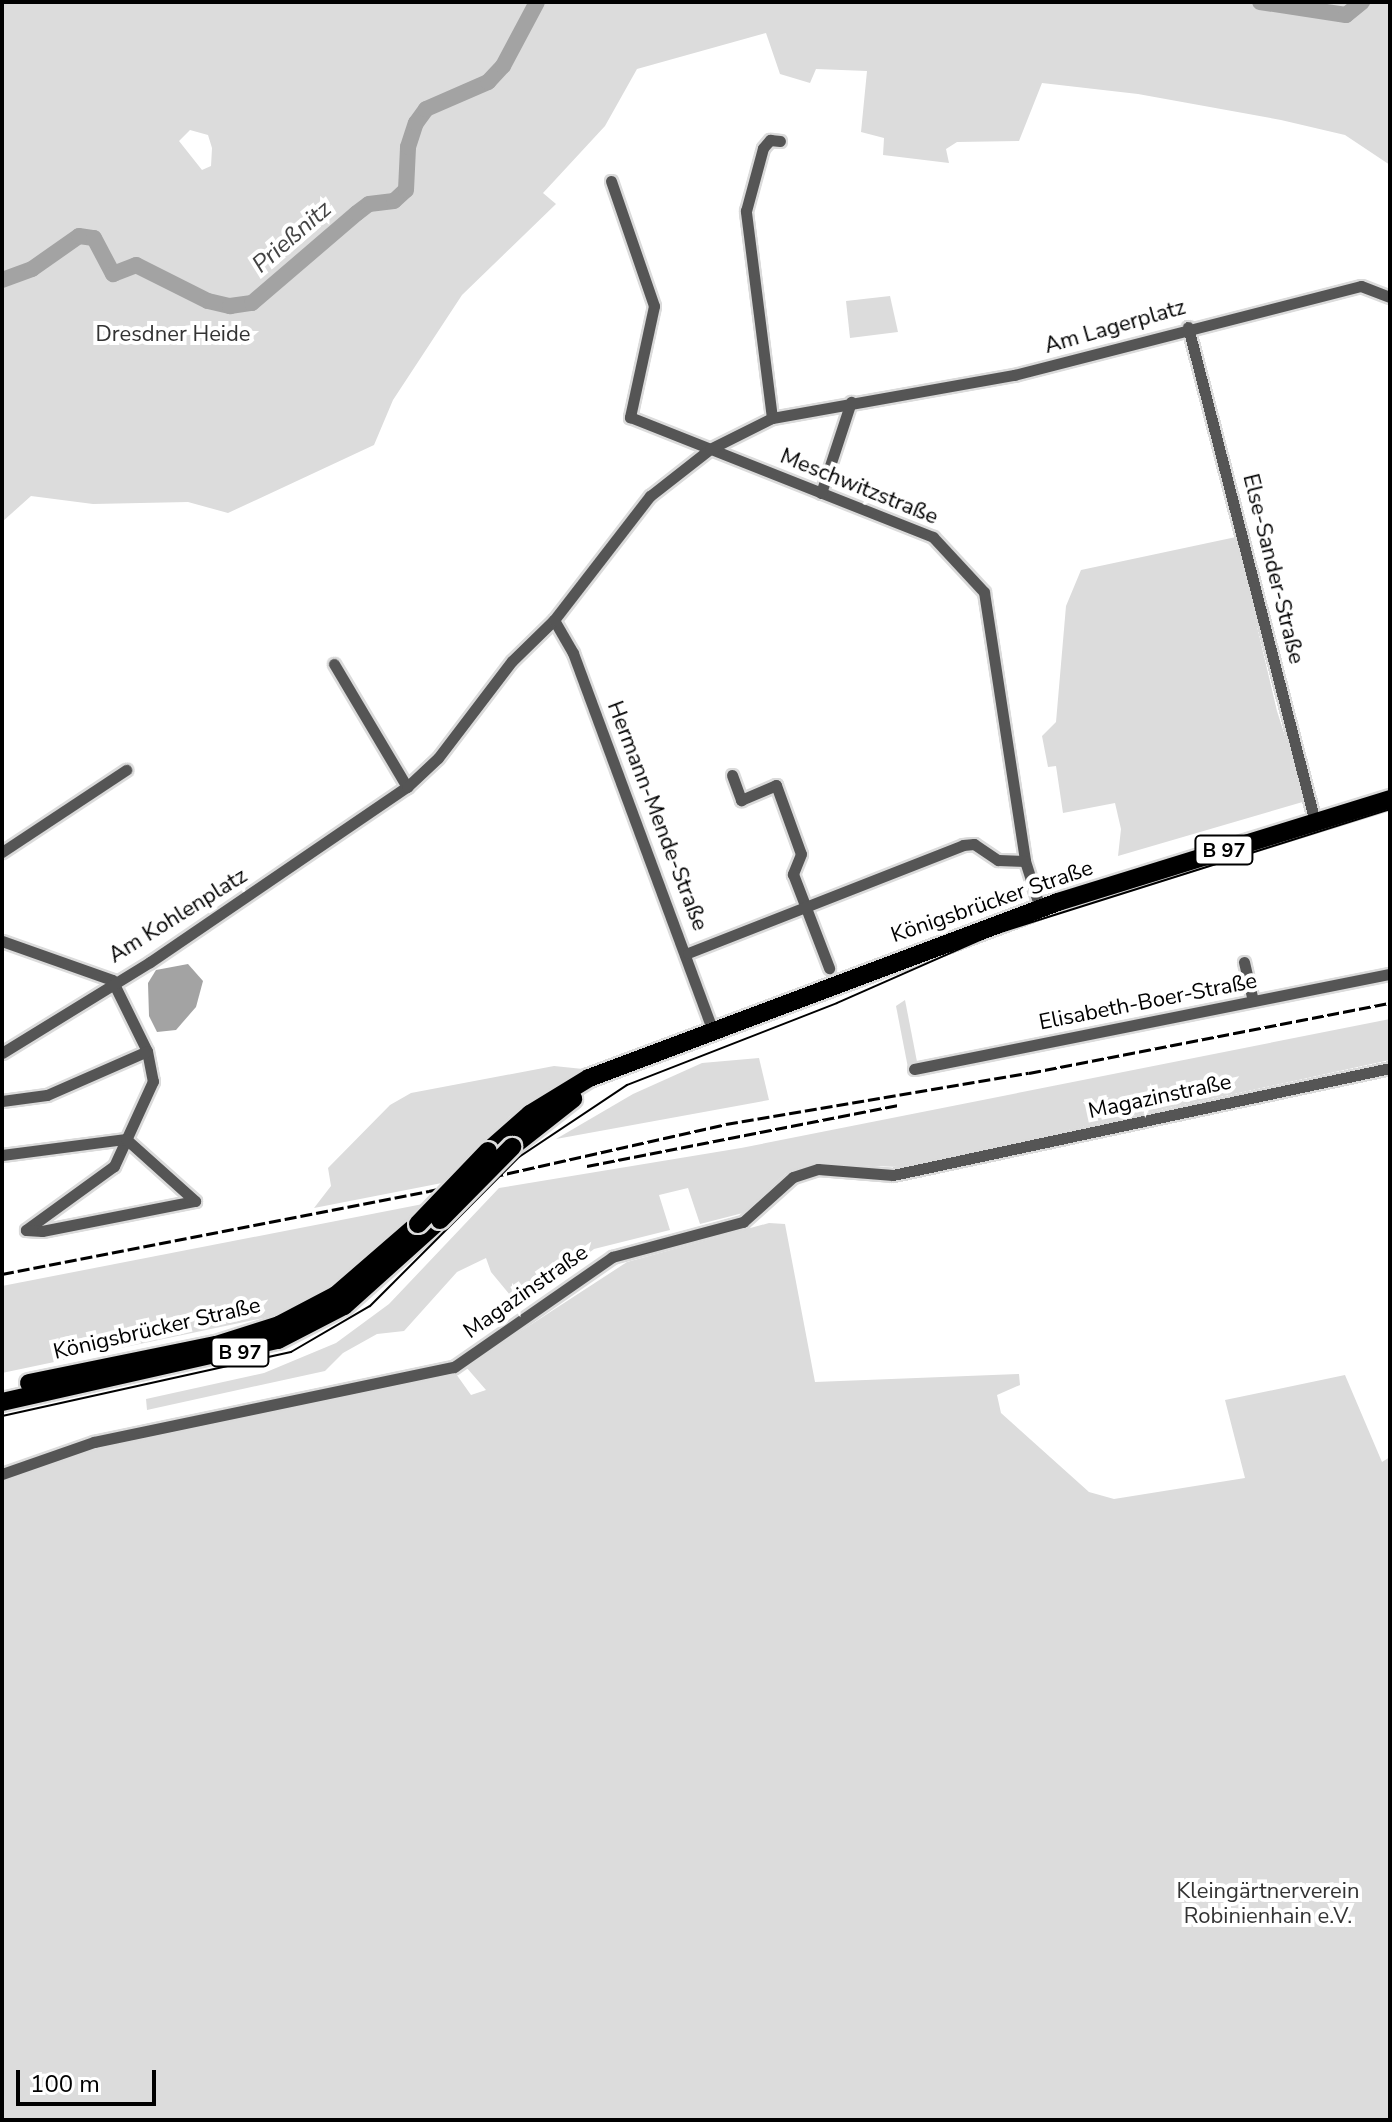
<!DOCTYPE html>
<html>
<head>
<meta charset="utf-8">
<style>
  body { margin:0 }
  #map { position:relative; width:1392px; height:2122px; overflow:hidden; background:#fff; font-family:"Nunito Sans",sans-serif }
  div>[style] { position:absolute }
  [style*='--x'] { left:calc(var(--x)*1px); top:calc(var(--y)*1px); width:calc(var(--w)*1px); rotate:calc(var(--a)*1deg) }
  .green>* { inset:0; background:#dcdcdc }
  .water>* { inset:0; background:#a3a3a3 }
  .river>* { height:16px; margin:-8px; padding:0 8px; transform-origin:8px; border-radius:8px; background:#a3a3a3 }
  .roads { filter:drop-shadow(2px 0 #dbdbdb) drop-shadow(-2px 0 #dbdbdb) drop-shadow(0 2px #dbdbdb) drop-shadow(0 -2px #dbdbdb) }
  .minor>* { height:11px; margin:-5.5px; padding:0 5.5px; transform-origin:5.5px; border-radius:5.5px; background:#555 }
  .primary>* { height:18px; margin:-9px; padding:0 9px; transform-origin:9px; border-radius:9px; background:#000 }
  .tram>* { height:2px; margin:-1px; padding:0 1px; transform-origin:1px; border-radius:1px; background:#000 }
  .rail>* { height:3px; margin-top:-1.5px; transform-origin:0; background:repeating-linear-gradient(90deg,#000 0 12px,transparent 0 16px) }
  .bridges { filter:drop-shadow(2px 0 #dbdbdb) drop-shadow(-2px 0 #dbdbdb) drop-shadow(0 2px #dbdbdb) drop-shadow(0 -2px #dbdbdb) }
  .primary-bridge>* { height:18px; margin:-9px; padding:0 9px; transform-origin:9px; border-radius:9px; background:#000 }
  span { translate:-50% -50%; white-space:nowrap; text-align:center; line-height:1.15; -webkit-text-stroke:8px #fff; paint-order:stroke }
  .shield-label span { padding:2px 6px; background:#fff; border:2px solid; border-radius:6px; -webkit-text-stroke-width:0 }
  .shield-label { font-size:20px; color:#000; font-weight:700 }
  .street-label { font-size:22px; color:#000 }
  .park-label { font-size:22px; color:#333 }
  .water-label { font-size:24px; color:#444; font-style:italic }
  .frame { position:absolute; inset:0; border:4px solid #000; pointer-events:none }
  .scale { position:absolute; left:16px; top:2070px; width:140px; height:36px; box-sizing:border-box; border:4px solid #000; border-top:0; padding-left:10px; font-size:24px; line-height:28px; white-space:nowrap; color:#000; -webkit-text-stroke:6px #fff; paint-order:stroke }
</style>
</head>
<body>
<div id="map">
  <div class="green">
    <div style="clip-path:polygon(evenodd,2px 2px,1390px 2px,1390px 165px,1345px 135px,1281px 120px,1138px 94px,1042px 83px,1019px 141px,957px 142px,946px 149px,949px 163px,883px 155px,884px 138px,861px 132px,867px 71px,816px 69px,810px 83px,780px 74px,766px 33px,637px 69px,605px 126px,543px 193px,556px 204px,462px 295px,393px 400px,374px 445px,228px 513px,188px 502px,93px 504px,31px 496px,2px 522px,2px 2px,190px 130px,208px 135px,212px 148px,211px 166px,202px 170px,179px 141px,190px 130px)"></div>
    <div style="clip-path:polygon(890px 296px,898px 332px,850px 338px,846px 301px)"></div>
    <div style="clip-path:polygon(1236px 537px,1277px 711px,1306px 801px,1118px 856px,1121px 829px,1115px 803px,1063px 813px,1056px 766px,1048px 767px,1042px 736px,1056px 722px,1066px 606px,1081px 570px)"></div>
    <div style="clip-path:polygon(905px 1000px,919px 1072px,909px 1073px,896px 1006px)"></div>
    <div style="clip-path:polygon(1390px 1019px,1390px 1060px,899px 1167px,820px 1164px,786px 1173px,743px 1213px,700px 1224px,688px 1188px,659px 1195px,670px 1230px,594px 1249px,520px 1307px,491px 1272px,486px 1258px,457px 1272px,404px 1331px,377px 1334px,343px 1353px,325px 1371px,147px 1410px,146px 1399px,264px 1373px,336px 1343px,389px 1304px,499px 1188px,741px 1148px)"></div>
    <div style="clip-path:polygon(759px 1058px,769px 1100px,556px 1139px,633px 1094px,702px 1063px)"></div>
    <div style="clip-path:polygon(554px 1066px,583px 1069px,510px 1116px,442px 1183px,314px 1208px,331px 1186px,328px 1168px,390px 1105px,411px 1093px)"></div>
    <div style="clip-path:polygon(423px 1204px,364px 1261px,331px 1285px,273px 1316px,2px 1373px,2px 1286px)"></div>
    <div style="clip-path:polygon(769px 1223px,785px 1224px,815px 1382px,1019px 1374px,1020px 1385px,997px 1395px,1001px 1413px,1089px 1492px,1114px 1499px,1245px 1478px,1225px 1400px,1345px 1375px,1382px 1462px,1390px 1457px,1390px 2120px,2px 2120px,2px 1476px,92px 1445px,454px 1371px,471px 1395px,486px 1390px,466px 1367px,627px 1262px)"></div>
  </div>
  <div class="water">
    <div style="clip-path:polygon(188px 964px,203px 981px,196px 1007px,176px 1030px,157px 1032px,149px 1016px,148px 983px,156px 970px)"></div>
  </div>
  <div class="river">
    <div style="--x:1260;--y:2;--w:87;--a:8.6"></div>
    <div style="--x:1346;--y:15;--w:21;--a:-39"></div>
    <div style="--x:2;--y:280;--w:32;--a:-20"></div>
    <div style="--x:32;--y:269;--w:57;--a:-35.1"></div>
    <div style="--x:79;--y:236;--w:15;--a:8"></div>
    <div style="--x:94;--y:238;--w:41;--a:62.2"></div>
    <div style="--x:113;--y:274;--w:25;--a:-21"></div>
    <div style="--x:136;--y:265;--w:80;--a:26.6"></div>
    <div style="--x:208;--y:301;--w:23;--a:13"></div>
    <div style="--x:230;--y:306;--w:22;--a:-8"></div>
    <div style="--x:252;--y:303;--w:138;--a:-40.6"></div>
    <div style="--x:357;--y:213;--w:15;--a:-37"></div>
    <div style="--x:369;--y:204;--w:25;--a:-7"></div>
    <div style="--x:394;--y:201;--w:16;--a:-43"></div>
    <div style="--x:406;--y:190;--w:43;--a:-87.3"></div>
    <div style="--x:408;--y:147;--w:25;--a:-72"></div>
    <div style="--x:416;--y:123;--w:17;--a:-54"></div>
    <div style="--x:426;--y:109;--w:68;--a:-23.5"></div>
    <div style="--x:488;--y:82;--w:22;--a:-47"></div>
    <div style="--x:503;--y:66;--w:72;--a:-62"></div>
  </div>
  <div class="roads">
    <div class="minor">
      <div style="--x:611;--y:181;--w:132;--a:71"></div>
      <div style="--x:654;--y:306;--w:114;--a:102.2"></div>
      <div style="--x:630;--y:417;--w:326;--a:21.6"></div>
      <div style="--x:933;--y:537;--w:75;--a:47.2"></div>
      <div style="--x:984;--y:592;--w:272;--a:81.3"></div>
      <div style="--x:1025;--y:861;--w:49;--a:72.3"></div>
      <div style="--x:1188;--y:327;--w:511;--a:75.61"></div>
      <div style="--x:772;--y:418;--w:209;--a:-97.2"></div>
      <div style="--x:746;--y:211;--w:65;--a:-74.9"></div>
      <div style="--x:763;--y:148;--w:11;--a:-49"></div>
      <div style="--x:770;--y:140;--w:10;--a:6"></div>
      <div style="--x:821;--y:493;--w:96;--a:-71.8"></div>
      <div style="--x:554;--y:620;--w:38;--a:60"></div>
      <div style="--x:573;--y:653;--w:403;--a:69.7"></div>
      <div style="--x:334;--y:664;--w:143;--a:59.3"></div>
      <div style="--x:732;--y:775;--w:27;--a:70"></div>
      <div style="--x:741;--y:800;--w:38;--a:-23"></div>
      <div style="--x:776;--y:785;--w:73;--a:70.1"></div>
      <div style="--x:801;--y:854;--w:22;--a:112"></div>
      <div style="--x:793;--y:874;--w:101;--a:69"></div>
      <div style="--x:2;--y:852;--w:149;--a:-33.5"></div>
      <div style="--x:2;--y:941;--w:117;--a:19.5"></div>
      <div style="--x:688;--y:953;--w:295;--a:-21.4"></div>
      <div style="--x:963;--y:845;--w:11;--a:-5"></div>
      <div style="--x:974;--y:844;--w:29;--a:34"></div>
      <div style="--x:998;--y:860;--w:27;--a:2"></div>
      <div style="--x:1244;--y:962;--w:40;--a:77"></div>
      <div style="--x:112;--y:980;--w:79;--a:63.8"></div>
      <div style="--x:147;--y:1051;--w:31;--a:79"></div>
      <div style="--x:153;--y:1081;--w:94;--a:114.6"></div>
      <div style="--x:114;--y:1166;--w:109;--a:144"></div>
      <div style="--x:26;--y:1230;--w:16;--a:4"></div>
      <div style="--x:42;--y:1231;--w:156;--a:-11.1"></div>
      <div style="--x:2;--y:1053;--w:174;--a:-31.6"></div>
      <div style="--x:150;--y:962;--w:311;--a:-34.3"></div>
      <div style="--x:407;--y:787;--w:42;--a:-43.1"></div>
      <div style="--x:438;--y:758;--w:122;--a:-52.7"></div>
      <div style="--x:512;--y:661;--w:59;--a:-44.3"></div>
      <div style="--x:554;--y:620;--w:157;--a:-52.3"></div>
      <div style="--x:650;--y:496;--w:76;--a:-38.1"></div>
      <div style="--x:710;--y:449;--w:69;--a:-26.6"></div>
      <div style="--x:772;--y:418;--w:246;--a:-10.1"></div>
      <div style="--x:1014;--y:375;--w:358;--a:-14.4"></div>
      <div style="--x:1361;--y:286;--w:31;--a:21"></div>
      <div style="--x:914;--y:1069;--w:485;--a:-11.3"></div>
      <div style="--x:2;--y:1101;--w:45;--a:-7.6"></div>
      <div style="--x:47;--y:1095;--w:109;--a:-23.7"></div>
      <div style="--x:2;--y:1155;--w:125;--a:-7.4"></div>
      <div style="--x:126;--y:1139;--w:93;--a:41.9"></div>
      <div style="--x:2;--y:1474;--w:97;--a:-19.2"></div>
      <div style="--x:94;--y:1442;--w:368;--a:-11.8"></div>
      <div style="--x:454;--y:1367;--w:193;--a:-34.8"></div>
      <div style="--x:612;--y:1257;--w:136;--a:-15"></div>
      <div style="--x:743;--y:1222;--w:67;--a:-42"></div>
      <div style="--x:793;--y:1177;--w:26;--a:-18"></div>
      <div style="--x:818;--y:1169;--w:75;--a:4.6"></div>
      <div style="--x:893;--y:1175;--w:508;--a:-12.15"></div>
    </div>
    <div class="primary">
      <div style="--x:512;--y:1147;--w:78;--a:-38.2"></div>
      <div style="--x:488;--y:1151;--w:56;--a:-41.4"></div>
      <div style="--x:530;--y:1114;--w:69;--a:-31.4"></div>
      <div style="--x:589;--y:1078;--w:501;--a:-20.57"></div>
      <div style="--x:1058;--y:902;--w:348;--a:-17.2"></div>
      <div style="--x:29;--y:1383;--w:191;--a:-11.5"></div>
      <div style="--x:216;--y:1345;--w:66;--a:-17.6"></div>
      <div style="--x:279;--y:1325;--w:64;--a:-27.8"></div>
      <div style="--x:336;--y:1295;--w:108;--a:-40.9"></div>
      <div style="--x:2;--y:1402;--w:283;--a:-12.7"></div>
      <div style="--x:278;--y:1340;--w:74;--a:-27.3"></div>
      <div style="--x:344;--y:1306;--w:129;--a:-41.9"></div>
    </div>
  </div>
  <div class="tram">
    <div style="--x:2;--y:1416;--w:296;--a:-12.5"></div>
    <div style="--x:291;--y:1352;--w:91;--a:-30.2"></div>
    <div style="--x:370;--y:1306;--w:211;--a:-45"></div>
    <div style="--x:519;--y:1157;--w:130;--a:-33.7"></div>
    <div style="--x:627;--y:1085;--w:225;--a:-21.3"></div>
    <div style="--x:837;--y:1003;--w:168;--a:-23.8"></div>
    <div style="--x:991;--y:935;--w:418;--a:-17.5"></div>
  </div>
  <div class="rail">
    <div style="--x:587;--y:1166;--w:316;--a:-11.1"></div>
    <div style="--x:2;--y:1274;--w:435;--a:-11"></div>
    <div style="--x:429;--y:1191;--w:304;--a:-12.7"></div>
    <div style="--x:726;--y:1124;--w:307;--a:-9.6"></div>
    <div style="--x:1029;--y:1073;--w:368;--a:-11"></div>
  </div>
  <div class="bridges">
    <div class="primary-bridge">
      <div style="--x:440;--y:1220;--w:103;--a:-45.4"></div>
      <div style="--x:418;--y:1224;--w:101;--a:-46.2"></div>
    </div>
  </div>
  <div class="shield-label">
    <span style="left:1224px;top:850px">B 97</span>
    <span style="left:240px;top:1352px">B 97</span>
  </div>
  <div class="street-label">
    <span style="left:1115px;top:327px;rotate:-16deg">Am Lagerplatz</span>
    <span style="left:859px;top:487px;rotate:22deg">Meschwitzstraße</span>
    <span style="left:1273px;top:569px;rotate:76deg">Else-Sander-Straße</span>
    <span style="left:657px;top:816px;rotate:69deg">Hermann-Mende-Straße</span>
    <span style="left:992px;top:902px;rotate:-19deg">Königsbrücker Straße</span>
    <span style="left:178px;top:916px;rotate:-32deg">Am Kohlenplatz</span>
    <span style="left:1148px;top:1002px;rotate:-11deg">Elisabeth-Boer-Straße</span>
    <span style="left:1160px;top:1097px;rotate:-12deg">Magazinstraße</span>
    <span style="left:526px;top:1292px;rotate:-35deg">Magazinstraße</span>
    <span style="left:157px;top:1329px;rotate:-13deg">Königsbrücker Straße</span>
  </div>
  <div class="park-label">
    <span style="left:173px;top:335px">Dresdner Heide</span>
    <span style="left:1268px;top:1904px">Kleingärtnerverein<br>Robinienhain e.V.</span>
  </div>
  <div class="water-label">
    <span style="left:292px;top:237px;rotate:-41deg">Prießnitz</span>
  </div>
  <div class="frame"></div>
  <div class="scale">100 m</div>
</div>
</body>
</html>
